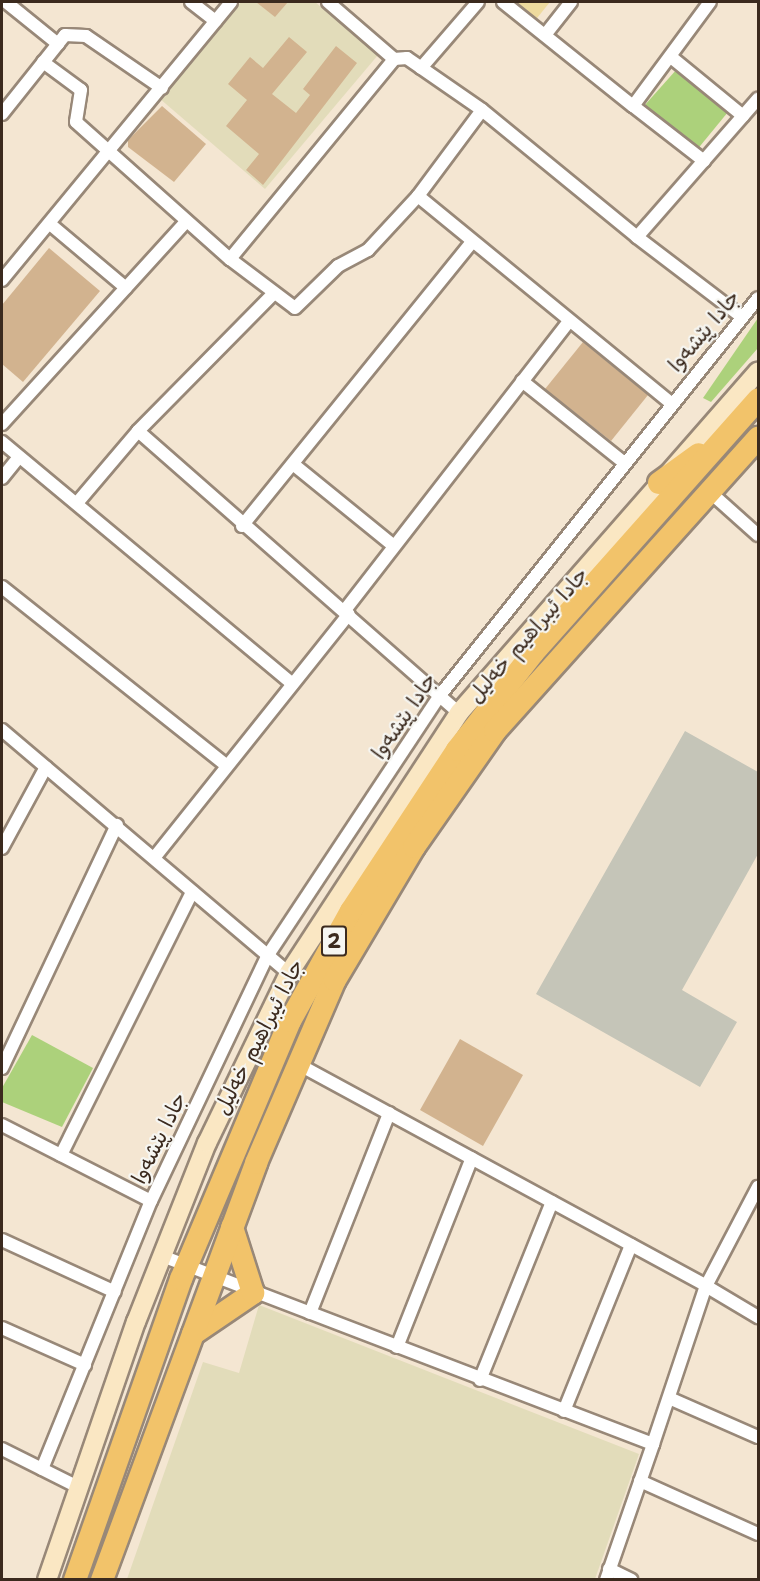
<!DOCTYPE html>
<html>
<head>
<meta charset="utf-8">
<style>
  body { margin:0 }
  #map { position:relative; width:760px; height:1581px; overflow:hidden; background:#f4e6d2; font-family:"Shantell Sans","Playpen Sans Arabic",sans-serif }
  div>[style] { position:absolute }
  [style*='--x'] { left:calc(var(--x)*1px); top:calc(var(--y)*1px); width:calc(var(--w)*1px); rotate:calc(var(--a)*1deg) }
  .built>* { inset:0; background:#e2dcba }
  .industrial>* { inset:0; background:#c5c5b8 }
  .green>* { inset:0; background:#acd17b }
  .sand>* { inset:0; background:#eeda9e }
  .building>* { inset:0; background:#d2b38f }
  .roads { filter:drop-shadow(2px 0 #988878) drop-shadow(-2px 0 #988878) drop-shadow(0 2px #988878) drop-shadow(0 -2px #988878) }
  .street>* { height:12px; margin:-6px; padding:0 6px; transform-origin:6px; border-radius:6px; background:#fff }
  .secondary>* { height:18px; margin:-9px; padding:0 9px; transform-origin:9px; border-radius:9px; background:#fae7c3 }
  .highway>* { height:22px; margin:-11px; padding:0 11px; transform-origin:11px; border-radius:11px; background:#f2c36a }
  span { translate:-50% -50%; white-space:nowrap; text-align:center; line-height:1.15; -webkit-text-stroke:4.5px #f6f6f2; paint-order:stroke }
  .shield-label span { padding:2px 4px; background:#f6f6f2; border:2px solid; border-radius:4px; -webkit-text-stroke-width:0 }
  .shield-label { font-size:20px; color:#3b2a1e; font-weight:700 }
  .street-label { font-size:21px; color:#3b2a1e }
  .frame { position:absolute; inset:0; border:3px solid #3b2a1e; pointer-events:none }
</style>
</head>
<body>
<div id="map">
  <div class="built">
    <div style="clip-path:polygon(241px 2px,315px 2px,378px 55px,265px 189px,159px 98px)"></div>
    <div style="clip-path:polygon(259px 1305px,639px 1454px,595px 1579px,127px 1579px,203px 1362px,239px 1373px)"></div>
  </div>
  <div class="industrial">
    <div style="clip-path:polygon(685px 731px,758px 772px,758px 854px,682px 990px,737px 1022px,700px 1087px,536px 994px)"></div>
  </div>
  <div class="green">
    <div style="clip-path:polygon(677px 69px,728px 112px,696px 151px,644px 106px)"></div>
    <div style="clip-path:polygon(758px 318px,758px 348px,711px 402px,703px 398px)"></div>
    <div style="clip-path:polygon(32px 1035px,93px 1068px,62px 1127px,2px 1102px,2px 1088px)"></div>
  </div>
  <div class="sand">
    <div style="clip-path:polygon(506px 2px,550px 2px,533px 23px)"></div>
  </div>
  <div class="building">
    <div style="clip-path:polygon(256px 2px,288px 2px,275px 17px)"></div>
    <div style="clip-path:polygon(289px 37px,307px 52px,272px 94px,296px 113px,310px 95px,303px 89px,336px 46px,357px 63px,263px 185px,246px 170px,259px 154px,226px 126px,247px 100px,228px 84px,250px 57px,263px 68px)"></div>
    <div style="clip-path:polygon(162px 106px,206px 144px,174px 182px,128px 147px,128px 140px)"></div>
    <div style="clip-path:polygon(49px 248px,100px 291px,23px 382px,2px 364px,2px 305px)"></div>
    <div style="clip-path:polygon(583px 342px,648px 395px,611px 441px,545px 389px)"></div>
    <div style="clip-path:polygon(460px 1039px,523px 1075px,483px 1146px,420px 1110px)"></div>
  </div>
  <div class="roads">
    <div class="street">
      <div style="--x:6;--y:2;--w:67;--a:38.9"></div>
      <div style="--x:191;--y:2;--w:31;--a:38"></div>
      <div style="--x:328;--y:2;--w:87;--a:40.8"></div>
      <div style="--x:394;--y:59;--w:13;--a:-4"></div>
      <div style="--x:407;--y:58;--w:91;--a:34.7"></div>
      <div style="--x:482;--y:110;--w:200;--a:39.3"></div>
      <div style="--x:503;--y:2;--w:166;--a:38.7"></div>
      <div style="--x:545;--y:35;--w:42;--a:-51.8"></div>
      <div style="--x:671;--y:57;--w:93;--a:39.3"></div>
      <div style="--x:43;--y:62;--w:47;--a:36.4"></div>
      <div style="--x:81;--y:90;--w:32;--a:99"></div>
      <div style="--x:76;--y:122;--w:206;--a:41.7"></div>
      <div style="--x:230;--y:259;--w:259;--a:-50.6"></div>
      <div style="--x:421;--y:68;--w:87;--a:-49.2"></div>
      <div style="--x:2;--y:114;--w:101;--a:-51.4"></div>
      <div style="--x:65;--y:35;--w:21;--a:3"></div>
      <div style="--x:86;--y:36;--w:92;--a:34.4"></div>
      <div style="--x:704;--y:161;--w:90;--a:-142.2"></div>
      <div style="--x:633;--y:106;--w:129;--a:-53.5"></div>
      <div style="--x:418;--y:196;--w:107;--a:-53.3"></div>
      <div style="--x:50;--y:224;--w:99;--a:40.1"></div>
      <div style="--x:230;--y:259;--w:81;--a:37"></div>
      <div style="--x:295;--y:308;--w:60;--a:-44.3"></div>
      <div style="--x:338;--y:266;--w:34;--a:-28"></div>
      <div style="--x:368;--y:250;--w:74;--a:-47.2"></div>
      <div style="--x:418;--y:196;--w:325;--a:39.3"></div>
      <div style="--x:2;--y:280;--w:360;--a:-50.5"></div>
      <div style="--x:742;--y:317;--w:132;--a:-142.7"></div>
      <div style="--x:637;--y:237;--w:184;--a:-48.8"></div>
      <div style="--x:522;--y:381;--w:129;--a:38.7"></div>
      <div style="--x:2;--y:424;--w:272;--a:-47.7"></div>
      <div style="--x:138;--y:431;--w:427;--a:41.3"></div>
      <div style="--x:2;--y:442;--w:378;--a:39.8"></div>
      <div style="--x:293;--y:464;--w:130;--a:39.1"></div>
      <div style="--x:2;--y:478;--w:27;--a:-51"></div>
      <div style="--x:711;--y:493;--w:63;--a:41.8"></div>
      <div style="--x:77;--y:503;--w:94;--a:-49.7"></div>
      <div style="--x:138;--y:431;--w:191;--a:-45.4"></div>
      <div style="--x:242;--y:526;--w:363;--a:-51"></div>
      <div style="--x:2;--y:587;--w:286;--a:38.5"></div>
      <div style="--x:345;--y:610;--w:366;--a:-52.2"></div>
      <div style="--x:2;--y:730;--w:376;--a:40.3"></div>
      <div style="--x:2;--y:848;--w:92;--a:-61.5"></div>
      <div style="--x:154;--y:858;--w:312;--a:-51.4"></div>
      <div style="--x:296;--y:1063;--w:467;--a:28.5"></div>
      <div style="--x:706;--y:1286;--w:112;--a:-62.3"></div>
      <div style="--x:2;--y:1068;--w:269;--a:-64.7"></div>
      <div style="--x:2;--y:1125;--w:167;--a:27"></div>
      <div style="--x:61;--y:1155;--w:294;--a:-63.5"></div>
      <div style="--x:2;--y:1240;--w:124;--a:24.7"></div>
      <div style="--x:162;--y:1256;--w:526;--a:20.95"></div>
      <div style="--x:653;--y:1444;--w:167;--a:-71.5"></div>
      <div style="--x:706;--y:1286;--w:61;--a:30.8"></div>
      <div style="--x:310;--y:1313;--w:215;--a:-68.4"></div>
      <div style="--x:2;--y:1328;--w:91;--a:24"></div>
      <div style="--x:397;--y:1347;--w:203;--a:-68.4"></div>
      <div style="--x:480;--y:1380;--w:192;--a:-68"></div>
      <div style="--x:669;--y:1398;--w:97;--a:23.7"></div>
      <div style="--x:564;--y:1411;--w:179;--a:-68"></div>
      <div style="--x:2;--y:1449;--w:87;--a:26.6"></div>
      <div style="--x:42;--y:1469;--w:289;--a:-67.9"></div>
      <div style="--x:151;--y:1201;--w:272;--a:-64.6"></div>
      <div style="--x:268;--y:955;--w:313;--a:-56.5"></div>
      <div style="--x:441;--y:694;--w:507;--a:-51.32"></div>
      <div style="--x:640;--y:1481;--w:129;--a:24.2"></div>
      <div style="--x:609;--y:1569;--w:25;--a:26"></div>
      <div style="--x:606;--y:1580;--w:144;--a:-70.9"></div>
    </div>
    <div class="secondary">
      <div style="--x:47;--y:1580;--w:273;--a:-71"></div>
      <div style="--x:136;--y:1322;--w:193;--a:-68.4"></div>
      <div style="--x:207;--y:1143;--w:189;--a:-64.2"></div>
      <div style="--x:289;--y:973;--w:311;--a:-56.8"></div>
      <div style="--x:459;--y:713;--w:454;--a:-48.8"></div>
    </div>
    <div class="highway">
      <div style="--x:659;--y:483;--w:49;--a:-35.9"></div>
      <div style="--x:193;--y:1334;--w:73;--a:-34.3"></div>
      <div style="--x:253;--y:1293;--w:69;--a:-107.7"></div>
      <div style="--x:75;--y:1580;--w:319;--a:-70.6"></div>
      <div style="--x:181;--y:1279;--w:280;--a:-67.1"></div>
      <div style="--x:290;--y:1021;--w:126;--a:-61"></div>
      <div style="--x:351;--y:911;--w:193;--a:-56.6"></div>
      <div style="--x:457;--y:750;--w:123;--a:-51.9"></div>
      <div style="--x:533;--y:653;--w:339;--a:-48.4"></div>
      <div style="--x:102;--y:1580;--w:445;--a:-69.7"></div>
      <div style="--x:256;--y:1163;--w:199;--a:-66.7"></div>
      <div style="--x:335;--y:980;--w:155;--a:-59.3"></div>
      <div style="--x:414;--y:847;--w:141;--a:-55.1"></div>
      <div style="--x:495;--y:731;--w:394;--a:-48.1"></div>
    </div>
  </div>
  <div class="shield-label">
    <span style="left:334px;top:941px">2</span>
  </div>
  <div class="street-label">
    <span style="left:704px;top:331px;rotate:-50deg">جادا پێشەوا</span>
    <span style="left:528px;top:635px;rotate:-49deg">جادا ئیبراهیم خەلیل</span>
    <span style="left:404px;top:716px;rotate:-56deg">جادا پێشەوا</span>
    <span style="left:259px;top:1037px;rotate:-63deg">جادا ئیبراهیم خەلیل</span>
    <span style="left:159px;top:1138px;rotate:-64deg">جادا پێشەوا</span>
  </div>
  <div class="frame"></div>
</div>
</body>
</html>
